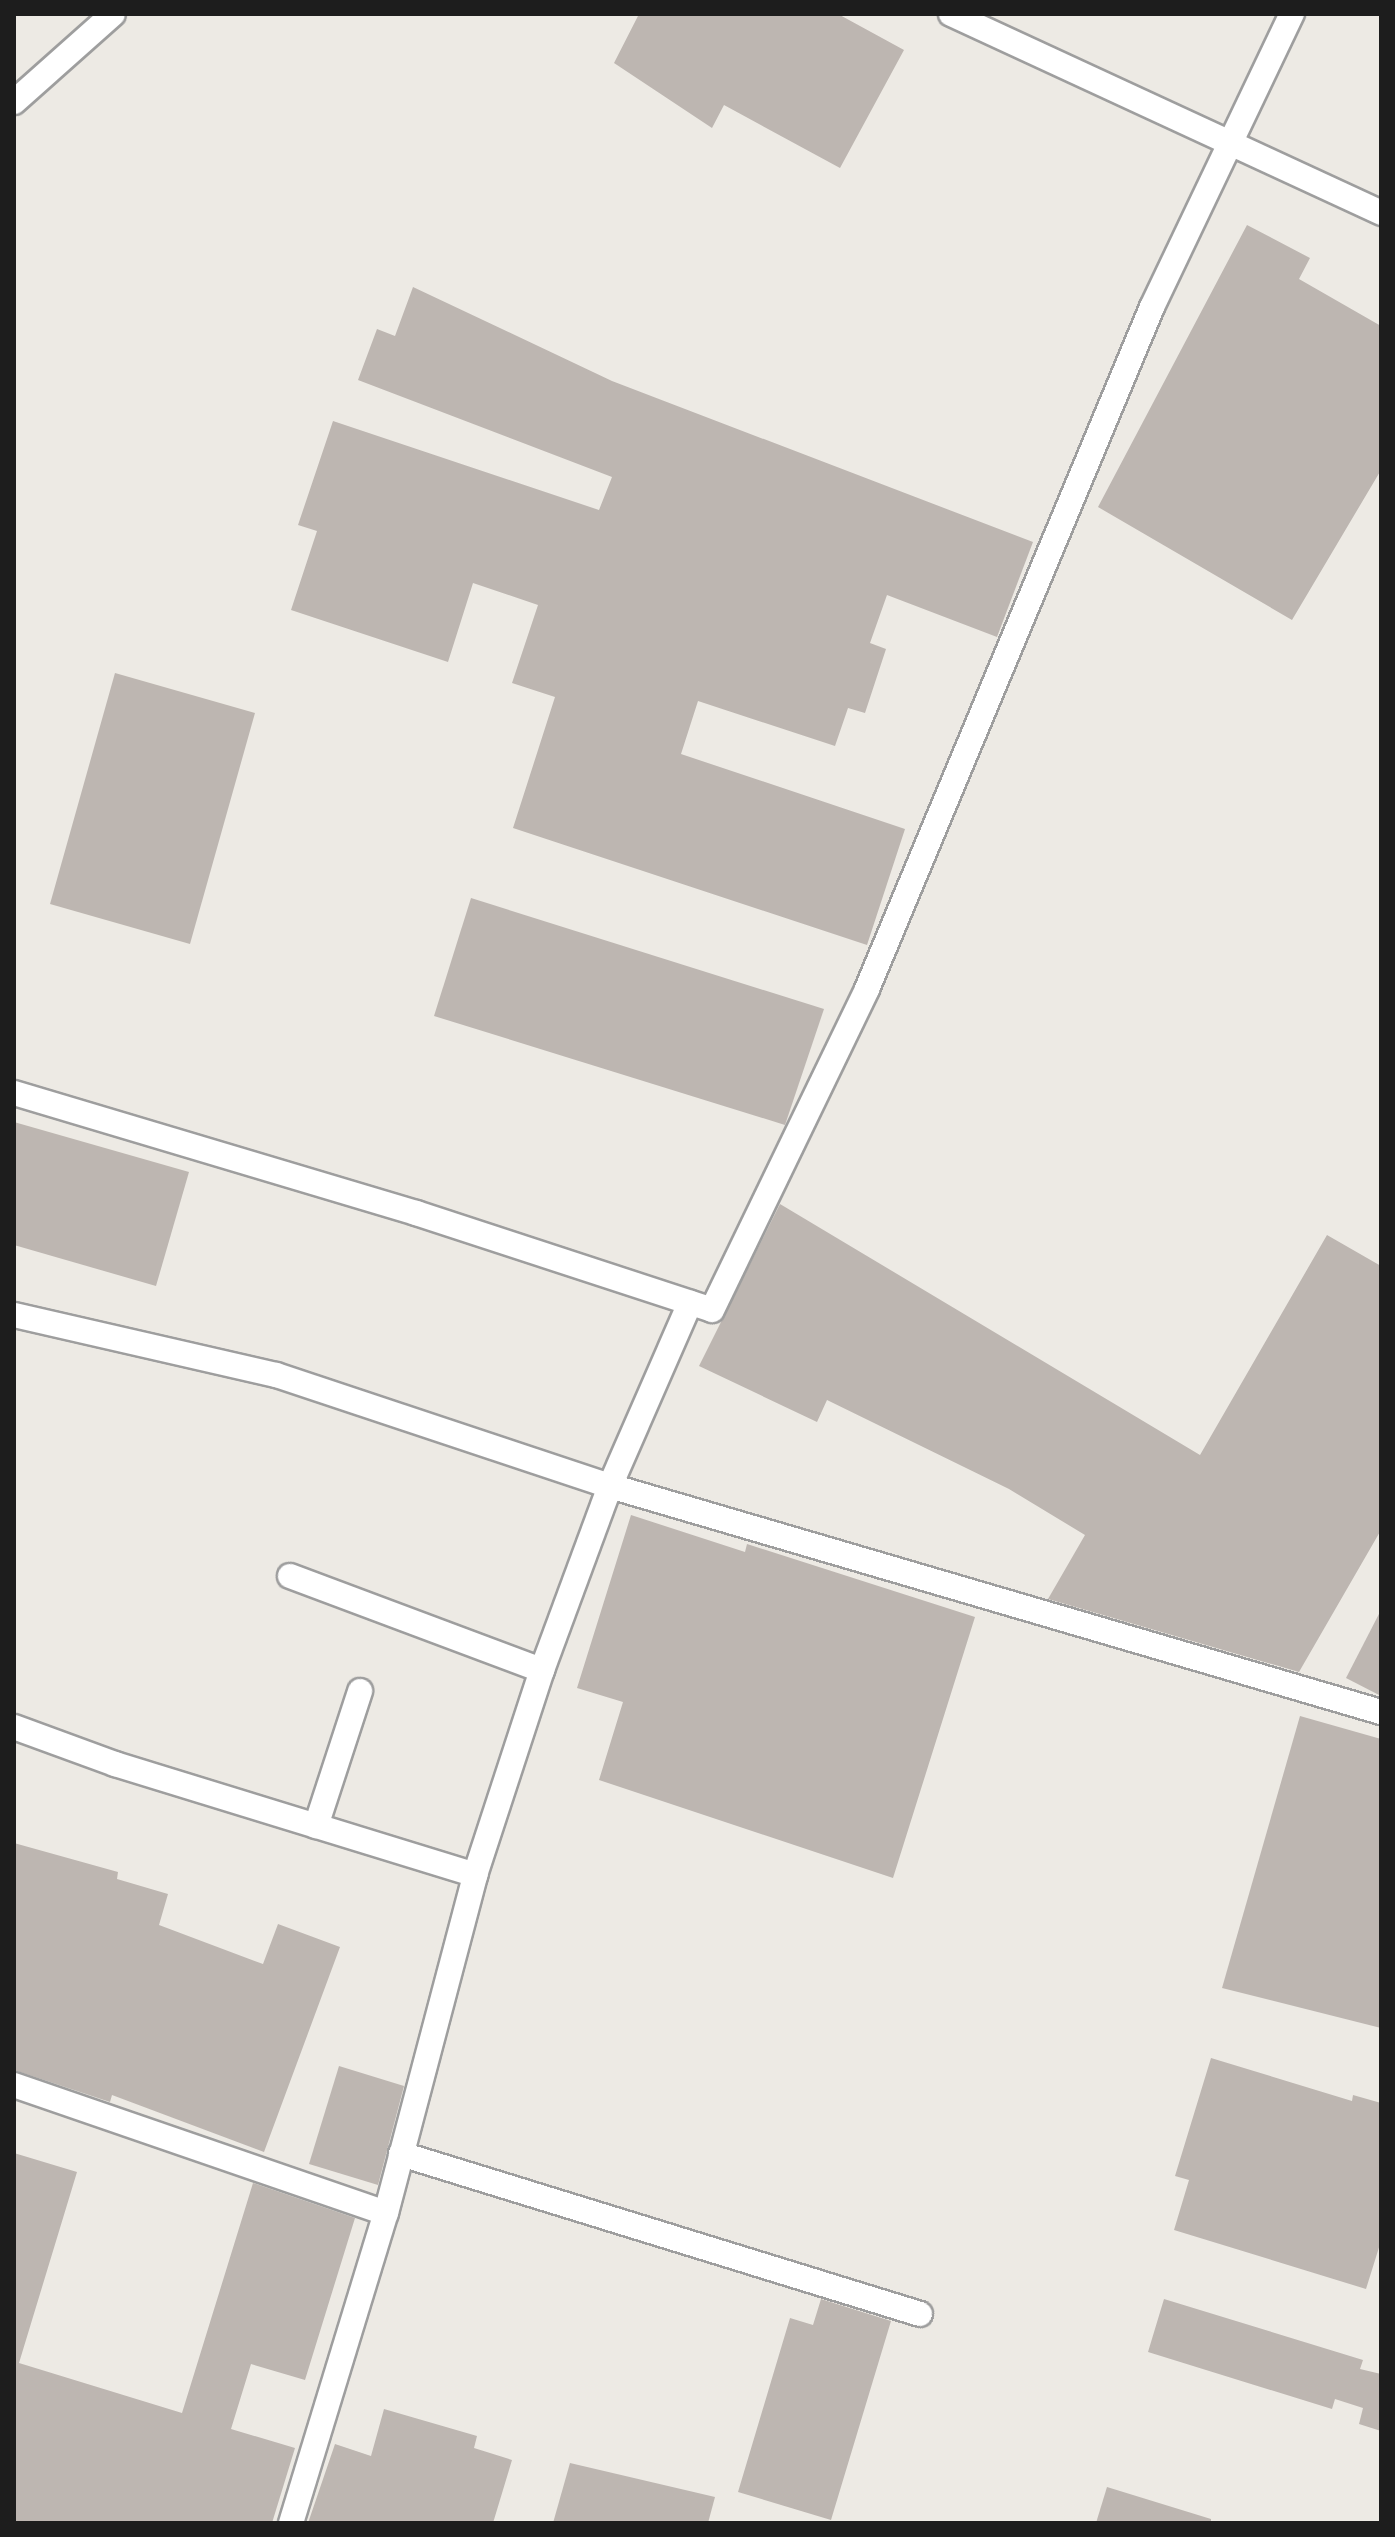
<!DOCTYPE html>
<html>
<head>
<meta charset="utf-8">
<style>
  body { margin:0 }
  #map { position:relative; width:1395px; height:2537px; overflow:hidden; background:#edeae4; font-family:Manrope,sans-serif }
  div>[style] { position:absolute }
  [style*='--x'] { left:calc(var(--x)*1px); top:calc(var(--y)*1px); width:calc(var(--w)*1px); rotate:calc(var(--a)*1deg) }
  .building>* { inset:0; background:#bdb6b1 }
  .roads { filter:drop-shadow(2px 0 #9e9e9e) drop-shadow(-2px 0 #9e9e9e) drop-shadow(0 2px #9e9e9e) drop-shadow(0 -2px #9e9e9e) }
  .minor>* { height:24px; margin:-12px; padding:0 12px; transform-origin:12px; border-radius:12px; background:#fff }
  span { translate:-50% -50%; white-space:nowrap; text-align:center; line-height:1.15; -webkit-text-stroke:7px #fff; paint-order:stroke }
  .frame { position:absolute; inset:0; border:16px solid #1d1d1d; pointer-events:none }
</style>
</head>
<body>
<div id="map">
  <div class="building">
    <div style="clip-path:polygon(639px 14px,838px 14px,904px 50px,840px 168px,724px 105px,712px 128px,614px 63px)"></div>
    <div style="clip-path:polygon(1247px 225px,1310px 258px,1299px 279px,1381px 326px,1381px 470px,1292px 620px,1098px 507px)"></div>
    <div style="clip-path:polygon(413px 287px,612px 381px,1033px 542px,997px 637px,887px 595px,870px 643px,886px 649px,865px 713px,848px 708px,835px 746px,698px 701px,681px 754px,905px 829px,867px 945px,513px 828px,555px 697px,512px 683px,538px 605px,473px 583px,448px 662px,291px 610px,317px 531px,298px 525px,333px 421px,599px 510px,612px 477px,358px 380px,377px 329px,395px 336px)"></div>
    <div style="clip-path:polygon(115px 673px,255px 713px,190px 944px,50px 904px)"></div>
    <div style="clip-path:polygon(471px 898px,824px 1009px,785px 1125px,434px 1016px)"></div>
    <div style="clip-path:polygon(14px 1122px,189px 1172px,156px 1286px,14px 1245px)"></div>
    <div style="clip-path:polygon(780px 1204px,1200px 1455px,1327px 1235px,1381px 1266px,1381px 1530px,1299px 1672px,1048px 1599px,1085px 1535px,1009px 1489px,827px 1400px,817px 1422px,699px 1366px)"></div>
    <div style="clip-path:polygon(631px 1515px,745px 1552px,747px 1544px,975px 1617px,893px 1878px,599px 1780px,623px 1702px,577px 1688px)"></div>
    <div style="clip-path:polygon(1381px 1610px,1381px 1696px,1346px 1678px)"></div>
    <div style="clip-path:polygon(1300px 1716px,1381px 1739px,1381px 2028px,1222px 1988px)"></div>
    <div style="clip-path:polygon(14px 1843px,118px 1872px,117px 1879px,168px 1894px,159px 1925px,263px 1964px,278px 1924px,340px 1947px,264px 2152px,112px 2095px,110px 2102px,14px 2070px)"></div>
    <div style="clip-path:polygon(1211px 2058px,1352px 2101px,1353px 2095px,1381px 2103px,1381px 2241px,1366px 2289px,1174px 2230px,1189px 2180px,1175px 2176px)"></div>
    <div style="clip-path:polygon(339px 2066px,404px 2086px,378px 2185px,309px 2164px)"></div>
    <div style="clip-path:polygon(14px 2153px,77px 2172px,19px 2363px,182px 2413px,253px 2183px,355px 2218px,305px 2380px,251px 2364px,231px 2429px,295px 2448px,272px 2523px,14px 2523px)"></div>
    <div style="clip-path:polygon(821px 2299px,891px 2321px,831px 2520px,738px 2492px,790px 2318px,813px 2325px)"></div>
    <div style="clip-path:polygon(1164px 2299px,1363px 2360px,1360px 2369px,1381px 2374px,1381px 2431px,1359px 2424px,1363px 2408px,1335px 2399px,1332px 2409px,1148px 2352px)"></div>
    <div style="clip-path:polygon(384px 2409px,477px 2436px,474px 2448px,512px 2460px,493px 2523px,308px 2523px,335px 2444px,371px 2456px)"></div>
    <div style="clip-path:polygon(570px 2463px,715px 2497px,708px 2523px,553px 2523px)"></div>
    <div style="clip-path:polygon(1107px 2487px,1211px 2519px,1211px 2523px,1096px 2523px)"></div>
  </div>
  <div class="roads">
    <div class="minor">
      <div style="--x:951;--y:14;--w:474;--a:24.8"></div>
      <div style="--x:14;--y:102;--w:132;--a:-41.6"></div>
      <div style="--x:14;--y:1093;--w:420;--a:16.6"></div>
      <div style="--x:416;--y:1213;--w:311;--a:18.1"></div>
      <div style="--x:712;--y:1310;--w:356;--a:-64.2"></div>
      <div style="--x:867;--y:989;--w:739;--a:-67.32"></div>
      <div style="--x:1152;--y:307;--w:325;--a:-64.5"></div>
      <div style="--x:14;--y:1315;--w:269;--a:12.9"></div>
      <div style="--x:276;--y:1375;--w:352;--a:18.4"></div>
      <div style="--x:610;--y:1486;--w:803;--a:16.34"></div>
      <div style="--x:290;--y:1576;--w:269;--a:20.5"></div>
      <div style="--x:14;--y:1727;--w:108;--a:20.1"></div>
      <div style="--x:115;--y:1764;--w:377;--a:17.1"></div>
      <div style="--x:316;--y:1826;--w:142;--a:-71.9"></div>
      <div style="--x:14;--y:2085;--w:393;--a:19"></div>
      <div style="--x:401;--y:2154;--w:543;--a:17.13"></div>
      <div style="--x:291;--y:2523;--w:324;--a:-73"></div>
      <div style="--x:386;--y:2213;--w:350;--a:-75.2"></div>
      <div style="--x:475;--y:1875;--w:216;--a:-71.9"></div>
      <div style="--x:542;--y:1670;--w:196;--a:-69.7"></div>
      <div style="--x:610;--y:1486;--w:200;--a:-66.4"></div>
    </div>
  </div>
  <div class="frame"></div>
</div>
</body>
</html>
